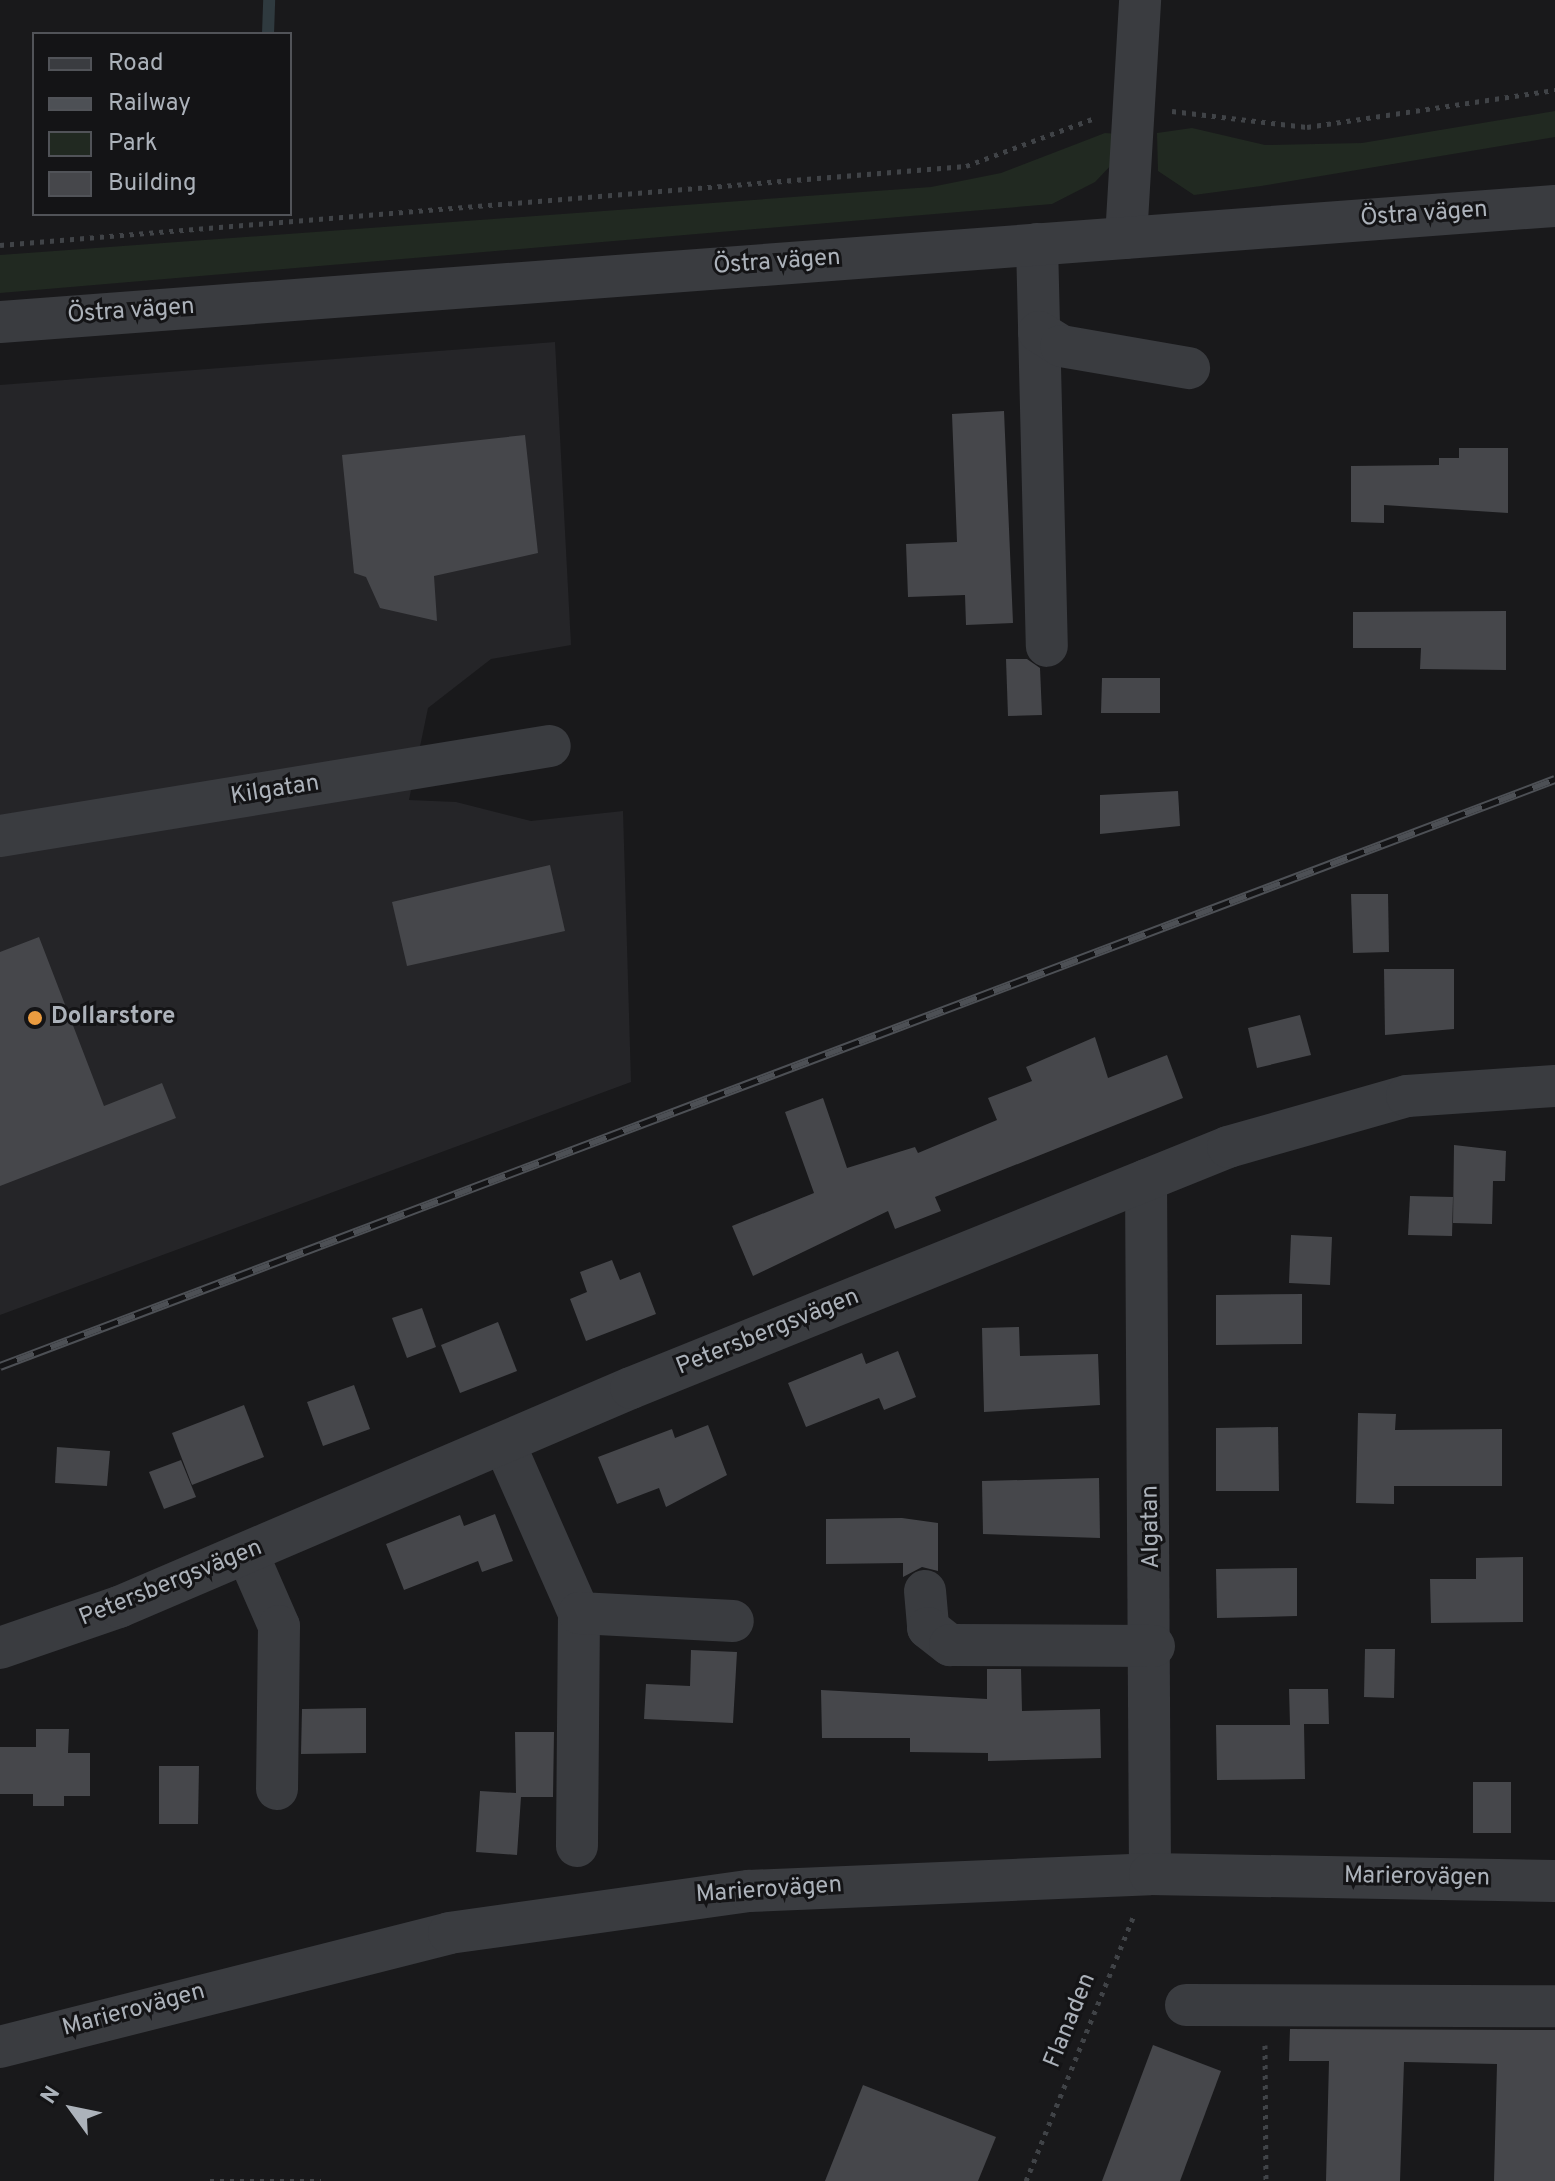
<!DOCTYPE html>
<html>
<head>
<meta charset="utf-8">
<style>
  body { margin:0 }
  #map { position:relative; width:1555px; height:2181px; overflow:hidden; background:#19191b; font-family:Overpass,sans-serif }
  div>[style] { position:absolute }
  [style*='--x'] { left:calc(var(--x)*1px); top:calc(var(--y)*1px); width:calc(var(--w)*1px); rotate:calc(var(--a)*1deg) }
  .built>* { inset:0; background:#252528 }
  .green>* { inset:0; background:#212921 }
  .stream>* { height:12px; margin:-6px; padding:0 6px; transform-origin:6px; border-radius:6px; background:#2f3a3f }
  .building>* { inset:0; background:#46474b }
  .path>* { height:5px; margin-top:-2.5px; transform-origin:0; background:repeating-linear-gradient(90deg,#404347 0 4px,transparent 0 10px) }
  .minor>* { height:42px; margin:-21px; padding:0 21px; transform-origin:21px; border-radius:21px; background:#3a3c40 }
  .rail>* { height:9px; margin-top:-4.5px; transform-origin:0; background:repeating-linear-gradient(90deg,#141416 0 18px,#4d5055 0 36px); box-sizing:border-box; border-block:2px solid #4d5055 }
  .dots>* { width:22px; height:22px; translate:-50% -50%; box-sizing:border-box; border:4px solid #141416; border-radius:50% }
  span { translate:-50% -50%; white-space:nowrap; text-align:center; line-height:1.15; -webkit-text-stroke:6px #141416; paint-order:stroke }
  .street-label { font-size:24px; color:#acb2ba }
  .poi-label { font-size:24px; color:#acb2ba; font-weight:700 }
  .left { translate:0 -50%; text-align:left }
  .legend { position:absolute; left:32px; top:32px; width:260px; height:184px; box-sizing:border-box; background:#141416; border:2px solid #515358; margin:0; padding:10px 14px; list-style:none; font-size:24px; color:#acb2ba }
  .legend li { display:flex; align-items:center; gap:16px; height:40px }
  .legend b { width:40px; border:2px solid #515358 }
  .north { position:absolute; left:32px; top:2069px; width:80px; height:80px; -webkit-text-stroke:6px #141416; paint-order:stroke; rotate:303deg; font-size:22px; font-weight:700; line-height:32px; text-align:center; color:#acb2ba }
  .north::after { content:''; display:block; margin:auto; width:28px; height:36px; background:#acb2ba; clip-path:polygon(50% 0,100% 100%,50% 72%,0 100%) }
</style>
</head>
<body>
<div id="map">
  <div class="built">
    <div style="clip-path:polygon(555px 342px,571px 645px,491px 659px,428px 708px,409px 800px,456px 802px,531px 821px,623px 811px,631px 1082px,0 1315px,0 385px)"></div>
  </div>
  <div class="green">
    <div style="clip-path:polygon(1555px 111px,1555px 137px,1261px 186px,1194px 195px,1158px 171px,1157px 133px,1192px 128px,1265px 145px,1362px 143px)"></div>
    <div style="clip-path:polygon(1105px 133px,1119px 134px,1116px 160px,1095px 182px,1052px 204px,0 293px,0 255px,931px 187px,1001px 173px)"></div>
  </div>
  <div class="stream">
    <div style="--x:268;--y:34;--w:34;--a:-88"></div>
  </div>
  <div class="building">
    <div style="clip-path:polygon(1004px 411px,1013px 623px,966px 625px,965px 595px,908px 597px,906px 544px,957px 542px,952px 414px)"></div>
    <div style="clip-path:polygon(525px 435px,538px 553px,434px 576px,437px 621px,380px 608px,366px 577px,354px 573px,342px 455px)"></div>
    <div style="clip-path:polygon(1459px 448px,1508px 448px,1508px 513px,1384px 505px,1384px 523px,1351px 522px,1351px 466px,1439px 465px,1439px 458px,1459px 458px)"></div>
    <div style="clip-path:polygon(1506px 611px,1506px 670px,1420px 669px,1421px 648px,1353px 648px,1353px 612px)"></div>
    <div style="clip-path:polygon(1006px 659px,1027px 659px,1040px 668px,1042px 715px,1008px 716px)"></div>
    <div style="clip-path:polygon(1102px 678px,1160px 678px,1160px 713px,1101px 713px)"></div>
    <div style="clip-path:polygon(1178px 791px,1180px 826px,1100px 834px,1100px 795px)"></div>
    <div style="clip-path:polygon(550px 865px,565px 931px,407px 966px,392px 902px)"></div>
    <div style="clip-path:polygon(1351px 894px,1388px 894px,1389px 952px,1353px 953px)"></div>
    <div style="clip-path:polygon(39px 937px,104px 1106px,162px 1083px,176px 1118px,0 1186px,0 952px)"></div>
    <div style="clip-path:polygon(1384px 969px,1454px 969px,1454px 1029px,1385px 1035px)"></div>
    <div style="clip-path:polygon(1300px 1015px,1311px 1055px,1257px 1068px,1248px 1028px)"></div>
    <div style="clip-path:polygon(1095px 1037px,1108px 1078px,1167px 1055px,1183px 1098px,935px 1197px,941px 1211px,895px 1229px,888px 1211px,753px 1276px,732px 1226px,814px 1193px,785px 1112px,823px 1098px,847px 1168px,915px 1147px,918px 1153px,997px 1120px,988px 1098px,1032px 1081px,1026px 1067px)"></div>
    <div style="clip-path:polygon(1454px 1145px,1506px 1151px,1505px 1181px,1493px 1181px,1492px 1224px,1453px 1223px)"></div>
    <div style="clip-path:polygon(1410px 1196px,1453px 1197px,1452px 1236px,1408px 1235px)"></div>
    <div style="clip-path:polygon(1291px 1235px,1332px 1237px,1330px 1285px,1289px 1283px)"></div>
    <div style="clip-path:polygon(612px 1260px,620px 1280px,640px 1272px,656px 1314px,586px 1341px,570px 1299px,587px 1292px,580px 1272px)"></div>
    <div style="clip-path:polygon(1302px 1294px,1302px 1344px,1216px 1345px,1216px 1295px)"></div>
    <div style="clip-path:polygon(422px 1308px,436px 1347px,407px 1358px,392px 1318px)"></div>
    <div style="clip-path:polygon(498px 1322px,517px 1371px,460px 1393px,441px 1345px)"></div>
    <div style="clip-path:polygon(1019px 1327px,1020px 1356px,1098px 1354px,1100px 1405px,984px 1412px,982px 1328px)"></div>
    <div style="clip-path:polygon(898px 1351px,916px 1397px,884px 1410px,879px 1398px,806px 1427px,788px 1383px,862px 1353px,866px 1364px)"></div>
    <div style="clip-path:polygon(354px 1385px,370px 1429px,323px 1446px,307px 1402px)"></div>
    <div style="clip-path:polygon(244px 1405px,264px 1457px,192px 1485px,172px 1433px)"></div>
    <div style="clip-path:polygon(1358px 1413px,1396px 1414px,1395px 1430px,1502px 1429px,1502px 1486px,1394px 1486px,1394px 1504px,1356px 1503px)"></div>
    <div style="clip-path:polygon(708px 1425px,727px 1475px,666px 1507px,659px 1488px,617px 1504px,598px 1457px,672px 1429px,675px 1438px)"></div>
    <div style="clip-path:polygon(1278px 1427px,1279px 1491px,1216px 1491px,1216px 1428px)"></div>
    <div style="clip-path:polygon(57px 1447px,110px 1451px,107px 1486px,55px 1483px)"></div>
    <div style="clip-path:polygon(181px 1460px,196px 1497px,164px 1509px,149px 1472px)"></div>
    <div style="clip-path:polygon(1099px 1478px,1100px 1538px,983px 1534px,982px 1481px)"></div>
    <div style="clip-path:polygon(495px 1514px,513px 1561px,482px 1572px,478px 1561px,404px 1590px,386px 1544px,460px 1515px,464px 1526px)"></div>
    <div style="clip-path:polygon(902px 1518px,938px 1523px,938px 1571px,922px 1567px,903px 1577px,903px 1563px,826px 1564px,826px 1519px)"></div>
    <div style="clip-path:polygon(1523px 1557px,1523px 1622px,1431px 1623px,1430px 1579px,1476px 1579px,1476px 1558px)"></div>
    <div style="clip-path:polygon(1297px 1568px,1297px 1616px,1217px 1618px,1216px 1569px)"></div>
    <div style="clip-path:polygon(1365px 1649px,1395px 1649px,1394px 1698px,1364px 1697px)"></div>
    <div style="clip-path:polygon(691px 1650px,737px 1652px,733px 1723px,644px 1719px,646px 1684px,690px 1686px)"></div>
    <div style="clip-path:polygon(987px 1669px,1021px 1669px,1022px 1711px,1100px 1709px,1101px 1758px,988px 1761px,988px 1753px,910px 1752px,910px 1738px,822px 1738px,821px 1690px,987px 1699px)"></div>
    <div style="clip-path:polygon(1289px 1689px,1328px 1689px,1329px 1724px,1298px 1724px,1304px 1724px,1305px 1779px,1217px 1780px,1216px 1725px,1290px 1725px)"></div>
    <div style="clip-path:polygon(366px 1708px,366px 1753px,301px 1754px,302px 1709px)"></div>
    <div style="clip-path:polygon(36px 1729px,69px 1729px,68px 1753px,90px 1753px,90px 1796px,64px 1796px,64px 1806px,33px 1806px,33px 1794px,0 1794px,0 1747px,36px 1747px)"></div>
    <div style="clip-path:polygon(515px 1732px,554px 1732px,553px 1797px,521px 1797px,517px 1855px,476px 1852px,480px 1791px,516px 1793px)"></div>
    <div style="clip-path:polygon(159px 1766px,199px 1766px,198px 1824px,159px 1824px)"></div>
    <div style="clip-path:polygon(1473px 1782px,1511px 1782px,1511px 1833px,1473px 1833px)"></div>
    <div style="clip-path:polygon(1290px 2029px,1555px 2030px,1555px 2181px,1494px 2181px,1497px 2064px,1404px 2062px,1400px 2181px,1326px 2181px,1329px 2061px,1289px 2061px)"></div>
    <div style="clip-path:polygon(1153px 2045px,1221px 2071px,1180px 2181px,1102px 2181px)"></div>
    <div style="clip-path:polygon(863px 2085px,996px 2137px,978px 2181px,825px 2181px)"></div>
  </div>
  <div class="path">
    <div style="--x:1172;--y:111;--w:136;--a:6.8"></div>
    <div style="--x:1307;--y:127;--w:251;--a:-8.5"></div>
    <div style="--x:0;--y:245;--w:969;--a:-4.68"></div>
    <div style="--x:966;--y:166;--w:138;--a:-20.4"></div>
    <div style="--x:1265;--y:2045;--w:136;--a:89.6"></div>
    <div style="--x:210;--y:2181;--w:111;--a:0"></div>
    <div style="--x:1026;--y:2181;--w:287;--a:-67.9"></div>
  </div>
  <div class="minor">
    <div style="--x:1126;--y:238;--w:238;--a:-86.6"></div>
    <div style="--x:1037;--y:244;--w:402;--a:88.6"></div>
    <div style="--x:0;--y:322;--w:1559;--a:-4.27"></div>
    <div style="--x:1039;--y:332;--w:26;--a:32"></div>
    <div style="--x:1061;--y:346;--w:130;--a:9.8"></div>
    <div style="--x:0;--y:836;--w:557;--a:-9.29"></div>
    <div style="--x:1146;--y:1180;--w:694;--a:89.67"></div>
    <div style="--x:504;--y:1443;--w:186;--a:66.2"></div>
    <div style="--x:579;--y:1613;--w:233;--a:90.5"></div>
    <div style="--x:248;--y:1555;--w:77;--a:66.4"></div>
    <div style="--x:279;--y:1626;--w:163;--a:90.7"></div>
    <div style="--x:925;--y:1591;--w:37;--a:85"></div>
    <div style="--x:928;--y:1628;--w:28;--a:38"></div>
    <div style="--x:950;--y:1645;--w:204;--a:0.3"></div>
    <div style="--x:579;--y:1613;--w:154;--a:3"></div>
    <div style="--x:0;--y:1648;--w:126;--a:-19"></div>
    <div style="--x:119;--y:1607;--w:557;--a:-23.16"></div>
    <div style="--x:631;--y:1388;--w:644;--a:-21.98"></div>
    <div style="--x:1228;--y:1147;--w:186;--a:-15.9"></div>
    <div style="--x:1407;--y:1096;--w:148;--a:-3.9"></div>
    <div style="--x:1186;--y:2005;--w:369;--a:0.2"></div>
    <div style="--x:0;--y:2047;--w:463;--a:-14.2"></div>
    <div style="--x:449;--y:1933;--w:303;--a:-8"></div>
    <div style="--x:749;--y:1891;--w:401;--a:-2.4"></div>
    <div style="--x:1150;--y:1874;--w:405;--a:1"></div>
  </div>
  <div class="rail">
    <div style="--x:0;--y:1366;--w:1662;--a:-20.68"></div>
  </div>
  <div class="dots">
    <div style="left:35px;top:1018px;background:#eb9c40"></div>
  </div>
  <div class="street-label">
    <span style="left:1424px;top:215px;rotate:-4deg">Östra vägen</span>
    <span style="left:777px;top:263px;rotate:-4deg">Östra vägen</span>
    <span style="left:131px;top:312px;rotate:-4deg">Östra vägen</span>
    <span style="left:275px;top:791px;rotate:-9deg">Kilgatan</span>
    <span style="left:768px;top:1333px;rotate:-22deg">Petersbergsvägen</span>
    <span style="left:1152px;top:1527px;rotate:-91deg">Algatan</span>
    <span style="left:171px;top:1584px;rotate:-22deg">Petersbergsvägen</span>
    <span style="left:1417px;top:1878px;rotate:1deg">Marierovägen</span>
    <span style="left:769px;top:1891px;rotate:-4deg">Marierovägen</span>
    <span style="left:134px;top:2011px;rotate:-15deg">Marierovägen</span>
    <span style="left:1071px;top:2021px;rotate:-68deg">Flanaden</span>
  </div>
  <div class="poi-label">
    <span class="left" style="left:51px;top:1018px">Dollarstore</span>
  </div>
  <ul class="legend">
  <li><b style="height:10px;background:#3a3c40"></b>Road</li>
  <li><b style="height:10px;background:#4d5055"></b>Railway</li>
  <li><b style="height:22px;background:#212921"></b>Park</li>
  <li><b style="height:22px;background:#46474b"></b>Building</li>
  </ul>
  <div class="north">N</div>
</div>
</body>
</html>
